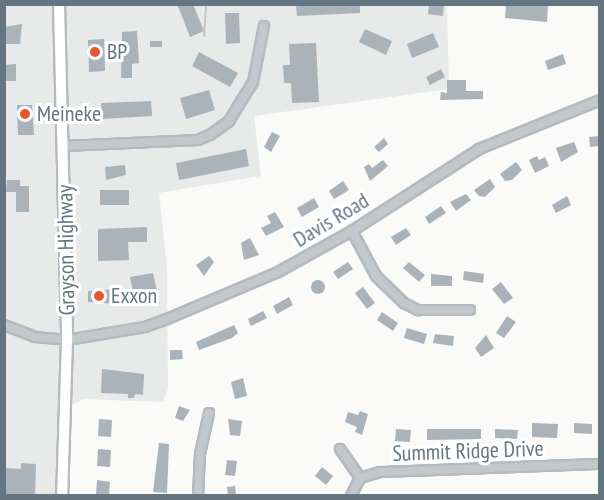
<!DOCTYPE html>
<html>
<head>
<meta charset="utf-8">
<style>
  body { margin:0 }
  #map { position:relative; width:604px; height:500px; overflow:hidden; background:#fafaf8; font-family:"PT Sans Narrow",sans-serif }
  div>[style] { position:absolute }
  [style*='--x'] { left:calc(var(--x)*1px); top:calc(var(--y)*1px); width:calc(var(--w)*1px); rotate:calc(var(--a)*1deg) }
  .built>* { inset:0; background:#e8e9e9 }
  .stream>* { height:2px; margin:-1px; padding:0 1px; transform-origin:1px; border-radius:1px; background:#bbc7cb }
  .building>* { inset:0; background:#aab3b9 }
  .round { border-radius:50% }
  .roads { filter:drop-shadow(2px 0 #b5babe) drop-shadow(-2px 0 #b5babe) drop-shadow(0 2px #b5babe) drop-shadow(0 -2px #b5babe) }
  .minor>* { height:8px; margin:-4px; padding:0 4px; transform-origin:4px; border-radius:4px; background:#c3c8cc }
  .major>* { height:10px; margin:-5px; padding:0 5px; transform-origin:5px; border-radius:5px; background:#fff }
  .dots>* { width:16px; height:16px; translate:-50% -50%; box-sizing:border-box; border:3px solid #fff; border-radius:50% }
  span { translate:-50% -50%; white-space:nowrap; text-align:center; line-height:1.15; -webkit-text-stroke:6px #fff; paint-order:stroke }
  .poi-label { font-size:22px; color:#657683 }
  .left { translate:0 -50%; text-align:left }
  .street-label { font-size:22px; color:#657683 }
  .frame { position:absolute; inset:0; border:6px solid #657683; pointer-events:none }
</style>
</head>
<body>
<div id="map">
  <div class="built">
    <div style="clip-path:polygon(4px 5px,447px 5px,449px 89px,254px 116px,261px 176px,159px 193px,167px 267px,168px 389px,163px 402px,84px 399px,68px 407px,56px 495px,5px 495px)"></div>
  </div>
  <div class="stream">
    <div style="--x:204;--y:36;--w:32;--a:-86"></div>
  </div>
  <div class="building">
    <div style="clip-path:polygon(177px 4px,193px 4px,204px 31px,190px 37px)"></div>
    <div style="clip-path:polygon(296px 4px,360px 4px,360px 13px,297px 16px)"></div>
    <div style="clip-path:polygon(429px 4px,444px 4px,443px 16px,428px 14px)"></div>
    <div style="clip-path:polygon(506px 4px,548px 4px,547px 22px,505px 18px)"></div>
    <div style="clip-path:polygon(225px 13px,239px 13px,240px 43px,226px 44px)"></div>
    <div style="clip-path:polygon(22px 24px,20px 44px,4px 44px,4px 27px)"></div>
    <div style="clip-path:polygon(365px 29px,392px 41px,386px 55px,359px 42px)"></div>
    <div style="clip-path:polygon(137px 31px,139px 63px,132px 64px,132px 78px,121px 78px,122px 32px)"></div>
    <div style="clip-path:polygon(433px 33px,439px 47px,412px 58px,407px 44px)"></div>
    <div style="clip-path:polygon(104px 39px,105px 71px,89px 72px,88px 40px)"></div>
    <div style="clip-path:polygon(150px 41px,162px 41px,162px 47px,150px 47px)"></div>
    <div style="clip-path:polygon(316px 43px,319px 102px,292px 103px,291px 83px,284px 83px,283px 65px,290px 65px,289px 44px)"></div>
    <div style="clip-path:polygon(199px 52px,238px 73px,230px 87px,192px 66px)"></div>
    <div style="clip-path:polygon(563px 54px,566px 64px,548px 70px,545px 61px)"></div>
    <div style="clip-path:polygon(16px 64px,16px 81px,4px 81px,4px 65px)"></div>
    <div style="clip-path:polygon(441px 69px,445px 77px,430px 85px,426px 77px)"></div>
    <div style="clip-path:polygon(447px 80px,466px 80px,466px 91px,483px 91px,483px 99px,440px 100px,441px 92px,447px 93px)"></div>
    <div style="clip-path:polygon(209px 90px,215px 110px,186px 119px,180px 98px)"></div>
    <div style="clip-path:polygon(151px 101px,152px 116px,102px 119px,101px 103px)"></div>
    <div style="clip-path:polygon(17px 105px,32px 105px,34px 135px,18px 135px)"></div>
    <div style="clip-path:polygon(272px 132px,280px 136px,271px 152px,264px 147px)"></div>
    <div style="clip-path:polygon(600px 136px,600px 146px,590px 147px,589px 137px)"></div>
    <div style="clip-path:polygon(384px 138px,388px 144px,379px 152px,374px 147px)"></div>
    <div style="clip-path:polygon(574px 142px,578px 152px,561px 162px,556px 148px)"></div>
    <div style="clip-path:polygon(246px 149px,249px 166px,179px 180px,176px 163px)"></div>
    <div style="clip-path:polygon(537px 156px,539px 160px,545px 157px,549px 166px,535px 173px,529px 160px)"></div>
    <div style="clip-path:polygon(383px 160px,388px 166px,370px 181px,364px 167px,369px 164px,372px 168px)"></div>
    <div style="clip-path:polygon(516px 162px,522px 170px,512px 180px,505px 181px,500px 174px)"></div>
    <div style="clip-path:polygon(125px 165px,126px 175px,106px 180px,105px 167px)"></div>
    <div style="clip-path:polygon(490px 179px,495px 187px,485px 197px,479px 196px,474px 190px)"></div>
    <div style="clip-path:polygon(7px 180px,20px 180px,20px 186px,29px 186px,29px 212px,16px 212px,16px 192px,6px 192px)"></div>
    <div style="clip-path:polygon(343px 181px,349px 190px,334px 199px,329px 191px)"></div>
    <div style="clip-path:polygon(100px 190px,129px 190px,129px 205px,100px 205px)"></div>
    <div style="clip-path:polygon(466px 194px,471px 200px,456px 211px,450px 202px)"></div>
    <div style="clip-path:polygon(567px 196px,571px 205px,556px 213px,552px 205px)"></div>
    <div style="clip-path:polygon(314px 198px,319px 207px,302px 217px,297px 208px)"></div>
    <div style="clip-path:polygon(441px 206px,446px 213px,429px 224px,425px 217px)"></div>
    <div style="clip-path:polygon(275px 212px,284px 227px,266px 236px,261px 228px,271px 223px,267px 216px)"></div>
    <div style="clip-path:polygon(147px 227px,147px 242px,128px 242px,129px 260px,98px 261px,98px 229px)"></div>
    <div style="clip-path:polygon(406px 228px,411px 235px,396px 245px,391px 237px)"></div>
    <div style="clip-path:polygon(250px 238px,259px 255px,244px 260px,241px 243px)"></div>
    <div style="clip-path:polygon(209px 256px,214px 262px,204px 276px,196px 265px)"></div>
    <div style="clip-path:polygon(348px 262px,353px 269px,338px 279px,333px 272px)"></div>
    <div style="clip-path:polygon(409px 262px,425px 275px,419px 282px,403px 268px)"></div>
    <div style="clip-path:polygon(464px 271px,484px 274px,483px 283px,463px 280px)"></div>
    <div style="clip-path:polygon(153px 273px,157px 292px,134px 296px,130px 277px)"></div>
    <div style="clip-path:polygon(431px 274px,452px 276px,452px 286px,431px 286px)"></div>
    <div class="round" style="left:311px;top:280px;width:14px;height:14px"></div>
    <div style="clip-path:polygon(501px 282px,513px 298px,504px 304px,492px 289px)"></div>
    <div style="clip-path:polygon(363px 287px,375px 303px,367px 309px,355px 293px)"></div>
    <div style="clip-path:polygon(119px 289px,119px 304px,88px 302px,88px 291px)"></div>
    <div style="clip-path:polygon(289px 297px,293px 305px,277px 314px,273px 306px)"></div>
    <div style="clip-path:polygon(263px 311px,267px 318px,251px 326px,248px 319px)"></div>
    <div style="clip-path:polygon(382px 312px,398px 323px,393px 331px,377px 320px)"></div>
    <div style="clip-path:polygon(507px 316px,516px 322px,504px 338px,496px 333px)"></div>
    <div style="clip-path:polygon(234px 325px,238px 333px,232px 338px,199px 350px,196px 342px)"></div>
    <div style="clip-path:polygon(407px 328px,427px 334px,424px 344px,404px 338px)"></div>
    <div style="clip-path:polygon(435px 334px,454px 336px,453px 346px,433px 343px)"></div>
    <div style="clip-path:polygon(486px 335px,494px 348px,481px 357px,475px 348px)"></div>
    <div style="clip-path:polygon(170px 350px,182px 350px,183px 359px,170px 360px)"></div>
    <div style="clip-path:polygon(102px 369px,144px 374px,143px 395px,135px 394px,134px 398px,128px 398px,128px 394px,101px 393px)"></div>
    <div style="clip-path:polygon(243px 378px,247px 396px,235px 399px,231px 382px)"></div>
    <div style="clip-path:polygon(179px 406px,190px 410px,183px 421px,175px 418px)"></div>
    <div style="clip-path:polygon(360px 411px,368px 414px,362px 435px,355px 432px,357px 427px,345px 422px,348px 412px,358px 415px)"></div>
    <div style="clip-path:polygon(99px 419px,112px 420px,111px 437px,98px 436px)"></div>
    <div style="clip-path:polygon(228px 419px,242px 421px,240px 436px,230px 435px)"></div>
    <div style="clip-path:polygon(532px 423px,558px 424px,557px 438px,532px 437px)"></div>
    <div style="clip-path:polygon(574px 423px,592px 424px,592px 434px,574px 433px)"></div>
    <div style="clip-path:polygon(396px 429px,411px 430px,410px 442px,395px 441px)"></div>
    <div style="clip-path:polygon(427px 429px,481px 429px,481px 439px,427px 440px)"></div>
    <div style="clip-path:polygon(495px 429px,518px 430px,517px 439px,495px 438px)"></div>
    <div style="clip-path:polygon(159px 443px,169px 444px,167px 493px,153px 492px)"></div>
    <div style="clip-path:polygon(98px 449px,111px 450px,110px 467px,97px 466px)"></div>
    <div style="clip-path:polygon(227px 460px,237px 461px,235px 476px,225px 475px)"></div>
    <div style="clip-path:polygon(21px 463px,36px 464px,35px 495px,4px 494px,4px 468px,21px 469px)"></div>
    <div style="clip-path:polygon(322px 467px,333px 476px,326px 485px,315px 476px)"></div>
    <div style="clip-path:polygon(97px 480px,110px 482px,109px 495px,96px 495px)"></div>
    <div style="clip-path:polygon(235px 486px,236px 495px,228px 495px,227px 487px)"></div>
  </div>
  <div class="roads">
    <div class="minor">
      <div style="--x:64;--y:146;--w:134;--a:-2.6"></div>
      <div style="--x:198;--y:140;--w:13;--a:-23"></div>
      <div style="--x:210;--y:135;--w:24;--a:-36"></div>
      <div style="--x:229;--y:121;--w:46;--a:-58.4"></div>
      <div style="--x:253;--y:82;--w:57;--a:-78.9"></div>
      <div style="--x:352;--y:231;--w:51;--a:61.9"></div>
      <div style="--x:376;--y:276;--w:39;--a:44"></div>
      <div style="--x:404;--y:303;--w:16;--a:27"></div>
      <div style="--x:418;--y:310;--w:52;--a:0"></div>
      <div style="--x:4;--y:325;--w:33;--a:21"></div>
      <div style="--x:35;--y:337;--w:32;--a:5"></div>
      <div style="--x:67;--y:340;--w:79;--a:-9.5"></div>
      <div style="--x:145;--y:327;--w:23;--a:-20"></div>
      <div style="--x:167;--y:319;--w:121;--a:-22.9"></div>
      <div style="--x:278;--y:272;--w:85;--a:-29"></div>
      <div style="--x:352;--y:231;--w:151;--a:-32.8"></div>
      <div style="--x:479;--y:149;--w:131;--a:-22"></div>
      <div style="--x:340;--y:449;--w:35;--a:55"></div>
      <div style="--x:198;--y:496;--w:42;--a:-87.3"></div>
      <div style="--x:200;--y:454;--w:42;--a:-77.6"></div>
      <div style="--x:351;--y:496;--w:20;--a:-63"></div>
      <div style="--x:360;--y:478;--w:21;--a:-17"></div>
      <div style="--x:380;--y:472;--w:220;--a:-2.1"></div>
    </div>
    <div class="major">
      <div style="--x:59;--y:4;--w:336;--a:88.6"></div>
      <div style="--x:67;--y:340;--w:156;--a:91.8"></div>
    </div>
  </div>
  <div class="dots">
    <div style="left:95px;top:52px;background:#e4572e"></div>
    <div style="left:25px;top:114px;background:#e4572e"></div>
    <div style="left:99px;top:296px;background:#e4572e"></div>
  </div>
  <div class="poi-label">
    <span class="left" style="left:107px;top:52px">BP</span>
    <span class="left" style="left:37px;top:114px">Meineke</span>
    <span class="left" style="left:111px;top:296px">Exxon</span>
  </div>
  <div class="street-label">
    <span style="left:331px;top:220px;rotate:-31deg">Davis Road</span>
    <span style="left:66px;top:250px;rotate:-91deg">Grayson Highway</span>
    <span style="left:468px;top:451px;rotate:-2deg">Summit Ridge Drive</span>
  </div>
  <div class="frame"></div>
</div>
</body>
</html>
